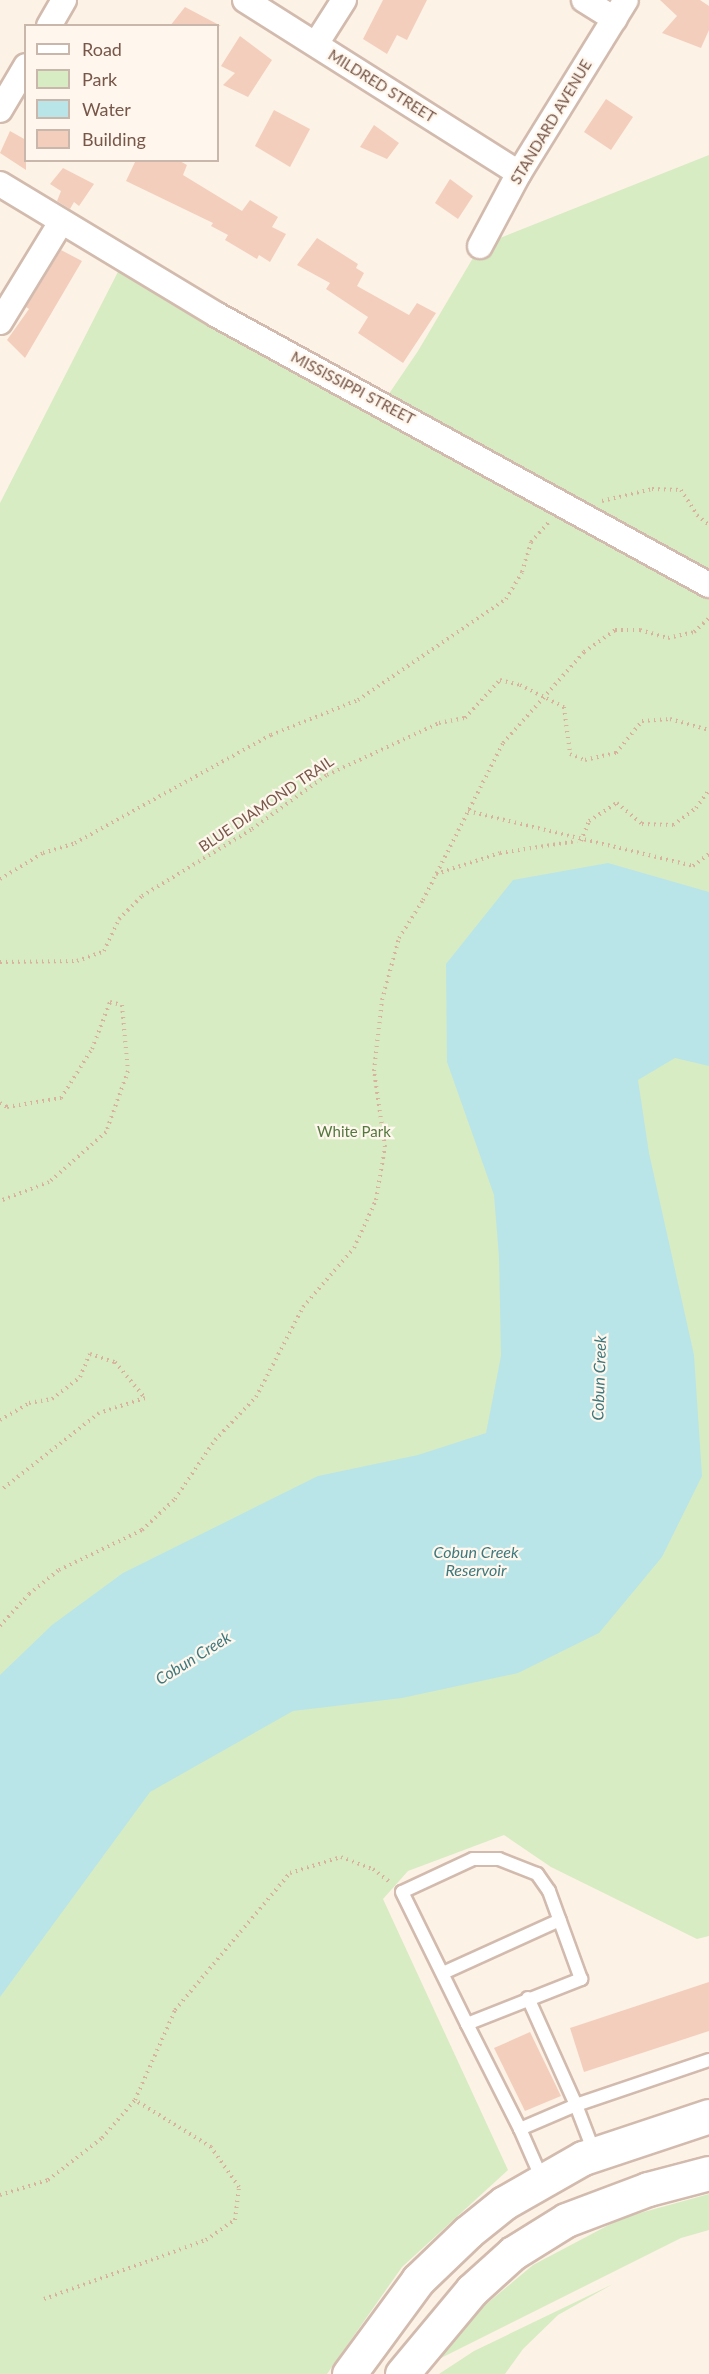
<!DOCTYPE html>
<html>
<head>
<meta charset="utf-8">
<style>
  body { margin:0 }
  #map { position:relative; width:709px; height:2374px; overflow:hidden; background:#fdf2e6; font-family:Lato,sans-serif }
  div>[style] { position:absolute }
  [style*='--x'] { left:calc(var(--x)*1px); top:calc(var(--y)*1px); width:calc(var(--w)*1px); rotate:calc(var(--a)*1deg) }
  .green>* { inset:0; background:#d7ecc3 }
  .water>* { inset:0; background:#b9e5e8 }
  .building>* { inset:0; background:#f4cebc }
  .path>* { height:4px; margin-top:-2px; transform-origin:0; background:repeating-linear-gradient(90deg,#d9b19f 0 1.5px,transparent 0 6px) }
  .roads { filter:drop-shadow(2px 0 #d2bbae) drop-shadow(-2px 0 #d2bbae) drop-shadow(0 2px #d2bbae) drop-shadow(0 -2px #d2bbae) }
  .lane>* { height:12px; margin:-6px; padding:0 6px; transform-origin:6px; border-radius:6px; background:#fff }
  .street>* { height:24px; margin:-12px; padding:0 12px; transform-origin:12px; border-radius:12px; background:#fff }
  .secondary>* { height:33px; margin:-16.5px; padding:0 16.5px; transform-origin:16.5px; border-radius:16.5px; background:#fff }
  span { translate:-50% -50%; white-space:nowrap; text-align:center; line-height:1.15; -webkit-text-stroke:4.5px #fff7ed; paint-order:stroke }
  .street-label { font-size:15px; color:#785649 }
  .park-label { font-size:15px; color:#53783e }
  .water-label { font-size:16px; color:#3c787e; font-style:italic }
  .legend { position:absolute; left:24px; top:24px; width:195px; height:138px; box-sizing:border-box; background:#fff7ed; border:2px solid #c9b7ab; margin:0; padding:8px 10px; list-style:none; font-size:18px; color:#785649 }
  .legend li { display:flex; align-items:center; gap:12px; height:30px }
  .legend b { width:30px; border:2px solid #c9b7ab }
</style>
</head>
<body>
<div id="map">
  <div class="green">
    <div style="clip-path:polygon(709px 155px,709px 1936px,697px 1939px,551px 1867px,504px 1835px,408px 1871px,383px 1899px,508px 2170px,402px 2267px,327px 2374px,0 2374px,0 503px,124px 260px,382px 404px,418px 351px,480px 246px)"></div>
    <div style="clip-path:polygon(709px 2194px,709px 2230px,681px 2238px,439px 2359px,484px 2306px,533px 2265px,622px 2218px)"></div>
    <div style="clip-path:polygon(613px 2284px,558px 2315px,523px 2349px,505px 2374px,439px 2374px,474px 2351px)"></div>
  </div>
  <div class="water">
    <div style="clip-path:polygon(608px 863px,709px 892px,709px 1066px,675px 1058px,638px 1080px,649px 1153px,694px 1355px,702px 1476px,662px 1557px,599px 1633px,518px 1673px,402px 1698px,293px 1711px,150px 1792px,0 1997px,0 1675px,52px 1625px,123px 1573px,318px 1476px,418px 1455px,486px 1433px,501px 1356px,499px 1257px,494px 1195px,447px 1062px,446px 964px,513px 880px)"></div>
  </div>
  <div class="building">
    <div style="clip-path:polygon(383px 0,427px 0,407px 40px,397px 35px,387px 54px,363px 39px)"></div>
    <div style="clip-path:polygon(660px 0,700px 0,709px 6px,709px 30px,701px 48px,662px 33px,677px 16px)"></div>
    <div style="clip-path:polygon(185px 7px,221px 26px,170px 26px)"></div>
    <div style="clip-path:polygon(240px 36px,272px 60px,248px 97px,223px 85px,235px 73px,221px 66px)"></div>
    <div style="clip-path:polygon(606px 99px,633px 117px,611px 150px,584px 132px)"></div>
    <div style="clip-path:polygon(274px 110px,310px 129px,290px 167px,255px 146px)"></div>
    <div style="clip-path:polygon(374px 125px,399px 143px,387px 159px,360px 147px)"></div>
    <div style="clip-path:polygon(10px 131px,26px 140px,26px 170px,0 153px)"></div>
    <div style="clip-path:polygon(136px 160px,178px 160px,187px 165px,183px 175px,242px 211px,250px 200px,278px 217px,272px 227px,286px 234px,270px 262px,259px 255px,257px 259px,225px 240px,228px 235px,211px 226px,213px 223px,126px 181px)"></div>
    <div style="clip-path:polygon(63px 168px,94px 184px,79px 206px,74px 202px,70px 209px,57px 201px,61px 191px,50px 184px)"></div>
    <div style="clip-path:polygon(450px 179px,473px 196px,458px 219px,435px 203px)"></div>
    <div style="clip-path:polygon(317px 238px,358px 264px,356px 268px,364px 273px,357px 286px,409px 315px,417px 303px,436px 313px,403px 363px,358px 333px,368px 317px,326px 289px,330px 283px,297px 265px)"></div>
    <div style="clip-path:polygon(61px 250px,82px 261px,25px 358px,7px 340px,29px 309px,26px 307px)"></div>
    <div style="clip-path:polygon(709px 1982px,709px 2031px,584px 2072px,570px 2028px)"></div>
    <div style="clip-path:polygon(530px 2032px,561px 2096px,525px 2111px,494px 2048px)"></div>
  </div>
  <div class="path">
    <div style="--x:602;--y:501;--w:51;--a:-13.5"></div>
    <div style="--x:652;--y:489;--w:29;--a:2"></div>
    <div style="--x:681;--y:490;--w:30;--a:57"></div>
    <div style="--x:697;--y:515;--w:16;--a:40"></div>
    <div style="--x:468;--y:811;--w:232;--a:13.7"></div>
    <div style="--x:693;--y:866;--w:20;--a:-37"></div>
    <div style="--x:581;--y:841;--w:22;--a:-68"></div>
    <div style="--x:589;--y:821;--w:33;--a:-33"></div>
    <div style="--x:617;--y:803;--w:33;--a:40"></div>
    <div style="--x:642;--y:824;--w:31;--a:2"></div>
    <div style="--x:673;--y:825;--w:29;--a:-36"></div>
    <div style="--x:696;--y:808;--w:22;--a:-54"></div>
    <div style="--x:436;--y:874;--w:67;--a:-18.2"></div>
    <div style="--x:500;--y:853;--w:78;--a:-8.9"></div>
    <div style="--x:0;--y:879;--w:50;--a:-31.2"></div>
    <div style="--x:43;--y:853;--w:34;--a:-17"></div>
    <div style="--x:75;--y:843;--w:224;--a:-28.9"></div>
    <div style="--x:271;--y:735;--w:94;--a:-21.9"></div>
    <div style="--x:358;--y:700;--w:179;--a:-34.3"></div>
    <div style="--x:506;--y:599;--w:31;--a:-59"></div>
    <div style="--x:522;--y:572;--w:31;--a:-73"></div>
    <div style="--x:531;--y:542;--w:27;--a:-48"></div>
    <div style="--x:0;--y:962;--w:77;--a:-0.7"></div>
    <div style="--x:77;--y:961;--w:29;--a:-20"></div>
    <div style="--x:104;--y:951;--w:35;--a:-65"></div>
    <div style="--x:119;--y:919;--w:33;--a:-45"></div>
    <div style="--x:142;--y:896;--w:129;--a:-31.3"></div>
    <div style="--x:252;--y:829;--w:92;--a:-35.8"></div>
    <div style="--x:327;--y:775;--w:123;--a:-24.9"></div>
    <div style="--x:439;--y:723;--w:26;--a:-11"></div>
    <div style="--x:465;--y:718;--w:52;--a:-47.4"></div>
    <div style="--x:500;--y:680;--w:21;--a:14"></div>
    <div style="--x:520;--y:685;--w:49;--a:26.6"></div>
    <div style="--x:564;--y:707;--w:47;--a:82.7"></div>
    <div style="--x:570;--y:754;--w:16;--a:22"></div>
    <div style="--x:585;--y:760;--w:32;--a:-13"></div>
    <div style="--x:616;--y:753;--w:41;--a:-50.9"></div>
    <div style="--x:642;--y:721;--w:28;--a:-4"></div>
    <div style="--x:670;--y:719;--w:41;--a:15.8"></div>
    <div style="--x:0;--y:1103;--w:8;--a:30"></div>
    <div style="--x:7;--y:1107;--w:55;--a:-9.5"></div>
    <div style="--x:61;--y:1098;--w:58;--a:-57.7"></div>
    <div style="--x:92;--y:1049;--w:50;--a:-69"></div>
    <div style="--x:110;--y:1002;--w:12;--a:14"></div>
    <div style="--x:122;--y:1005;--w:66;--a:84.8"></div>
    <div style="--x:128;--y:1071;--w:65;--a:109.8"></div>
    <div style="--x:106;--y:1132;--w:76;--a:138.7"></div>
    <div style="--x:49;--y:1182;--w:53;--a:158.8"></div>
    <div style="--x:0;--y:1420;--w:34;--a:-30"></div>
    <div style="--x:29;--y:1403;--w:23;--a:-10"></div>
    <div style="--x:52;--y:1399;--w:36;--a:-38"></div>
    <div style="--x:80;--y:1377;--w:25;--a:-67"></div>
    <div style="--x:90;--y:1354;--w:26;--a:18"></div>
    <div style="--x:115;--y:1362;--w:47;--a:50.2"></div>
    <div style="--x:145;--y:1398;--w:48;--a:161.9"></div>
    <div style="--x:99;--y:1413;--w:126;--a:141.8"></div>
    <div style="--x:0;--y:1626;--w:43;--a:-47.8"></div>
    <div style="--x:29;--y:1594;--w:38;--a:-39"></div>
    <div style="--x:59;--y:1570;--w:92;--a:-25.7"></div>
    <div style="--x:142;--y:1530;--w:45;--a:-43.2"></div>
    <div style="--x:175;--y:1499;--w:71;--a:-55.9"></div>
    <div style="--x:215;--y:1440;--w:59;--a:-46.4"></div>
    <div style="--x:256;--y:1397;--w:102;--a:-62.4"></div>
    <div style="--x:303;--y:1307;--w:78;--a:-49.2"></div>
    <div style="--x:354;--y:1248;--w:53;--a:-65.4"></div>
    <div style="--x:376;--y:1200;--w:54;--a:-80.4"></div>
    <div style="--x:385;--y:1147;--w:77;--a:-98.2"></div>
    <div style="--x:374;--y:1071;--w:71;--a:-83.6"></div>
    <div style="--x:382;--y:1000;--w:64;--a:-74.7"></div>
    <div style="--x:399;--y:938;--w:45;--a:-57.7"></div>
    <div style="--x:423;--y:900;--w:176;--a:-63"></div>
    <div style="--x:503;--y:743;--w:122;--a:-48.3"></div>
    <div style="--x:584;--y:652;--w:38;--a:-35"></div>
    <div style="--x:615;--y:630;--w:25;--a:0"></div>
    <div style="--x:640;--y:630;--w:29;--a:16"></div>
    <div style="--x:668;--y:638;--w:27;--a:-13"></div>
    <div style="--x:694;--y:632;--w:21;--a:-43"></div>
    <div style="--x:0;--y:2195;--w:50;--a:-17.4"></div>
    <div style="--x:48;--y:2180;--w:68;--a:-37.9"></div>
    <div style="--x:102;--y:2138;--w:50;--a:-49"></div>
    <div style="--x:135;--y:2100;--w:98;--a:-66"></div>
    <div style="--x:175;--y:2010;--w:179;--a:-50"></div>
    <div style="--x:290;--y:1873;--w:53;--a:-17.4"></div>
    <div style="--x:341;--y:1857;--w:34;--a:21"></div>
    <div style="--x:373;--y:1869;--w:23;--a:38"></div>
    <div style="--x:44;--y:2299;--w:172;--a:-20"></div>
    <div style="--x:206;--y:2240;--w:35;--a:-35"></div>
    <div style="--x:235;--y:2220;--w:33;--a:-83"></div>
    <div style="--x:239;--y:2187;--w:49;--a:-125"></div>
    <div style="--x:211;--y:2147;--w:89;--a:-148.3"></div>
  </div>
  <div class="roads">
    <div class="lane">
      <div style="--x:443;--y:1973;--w:128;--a:-24.4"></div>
      <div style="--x:528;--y:1998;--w:117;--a:65.8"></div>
      <div style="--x:576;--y:2105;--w:140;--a:-18.7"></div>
      <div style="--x:467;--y:2024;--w:123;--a:-21.5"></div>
      <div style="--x:581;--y:1979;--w:94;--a:-110"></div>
      <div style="--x:549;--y:1891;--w:21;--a:-125"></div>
      <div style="--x:537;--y:1874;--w:41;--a:-158.5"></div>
      <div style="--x:499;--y:1859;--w:26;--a:180"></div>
      <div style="--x:473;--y:1859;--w:78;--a:155.1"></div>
      <div style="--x:402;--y:1892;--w:147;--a:63.8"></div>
      <div style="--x:467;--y:2024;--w:118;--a:63.2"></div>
      <div style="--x:542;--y:2179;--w:55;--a:-113.7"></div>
      <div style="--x:520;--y:2129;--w:61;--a:-23.2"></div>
      <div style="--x:576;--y:2105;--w:50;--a:69"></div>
    </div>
    <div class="street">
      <div style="--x:245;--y:0;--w:324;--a:32.3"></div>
      <div style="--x:584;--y:0;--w:36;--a:32"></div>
      <div style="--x:49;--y:26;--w:30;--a:-60"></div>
      <div style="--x:316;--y:44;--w:52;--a:-57.5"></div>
      <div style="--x:0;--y:110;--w:51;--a:-59.4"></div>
      <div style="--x:0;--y:184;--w:253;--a:31.1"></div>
      <div style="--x:217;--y:315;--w:561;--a:28.76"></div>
      <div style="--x:480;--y:246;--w:83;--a:-61.9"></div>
      <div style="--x:519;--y:173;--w:203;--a:-58.3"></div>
      <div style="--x:0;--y:322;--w:117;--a:-58.6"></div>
    </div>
    <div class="secondary">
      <div style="--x:349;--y:2374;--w:117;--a:-53.7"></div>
      <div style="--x:418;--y:2280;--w:69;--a:-43.8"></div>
      <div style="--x:468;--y:2232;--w:46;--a:-38.9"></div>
      <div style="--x:504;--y:2203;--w:91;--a:-29.7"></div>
      <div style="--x:583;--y:2158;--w:133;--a:-18.4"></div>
      <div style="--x:402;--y:2374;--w:109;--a:-50.2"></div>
      <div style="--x:472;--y:2290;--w:55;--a:-42.1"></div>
      <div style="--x:513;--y:2253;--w:62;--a:-31.9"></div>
      <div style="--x:566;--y:2220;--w:88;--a:-20.7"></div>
      <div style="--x:648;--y:2189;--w:63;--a:-14.7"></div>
    </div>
  </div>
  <div class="street-label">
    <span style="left:382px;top:86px;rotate:32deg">MILDRED STREET</span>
    <span style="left:551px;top:122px;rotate:-59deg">STANDARD AVENUE</span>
    <span style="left:353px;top:388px;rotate:28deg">MISSISSIPPI STREET</span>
    <span style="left:266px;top:804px;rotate:-34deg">BLUE DIAMOND TRAIL</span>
  </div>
  <div class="park-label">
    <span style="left:354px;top:1132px">White Park</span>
  </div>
  <div class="water-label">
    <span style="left:599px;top:1378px;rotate:-88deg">Cobun Creek</span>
    <span style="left:476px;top:1561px">Cobun Creek<br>Reservoir</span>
    <span style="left:193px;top:1658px;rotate:-32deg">Cobun Creek</span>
  </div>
  <ul class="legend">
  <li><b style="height:8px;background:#fff"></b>Road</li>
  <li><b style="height:16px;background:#d7ecc3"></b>Park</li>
  <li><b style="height:16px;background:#b9e5e8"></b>Water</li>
  <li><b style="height:16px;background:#f4cebc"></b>Building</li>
  </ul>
</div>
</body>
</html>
